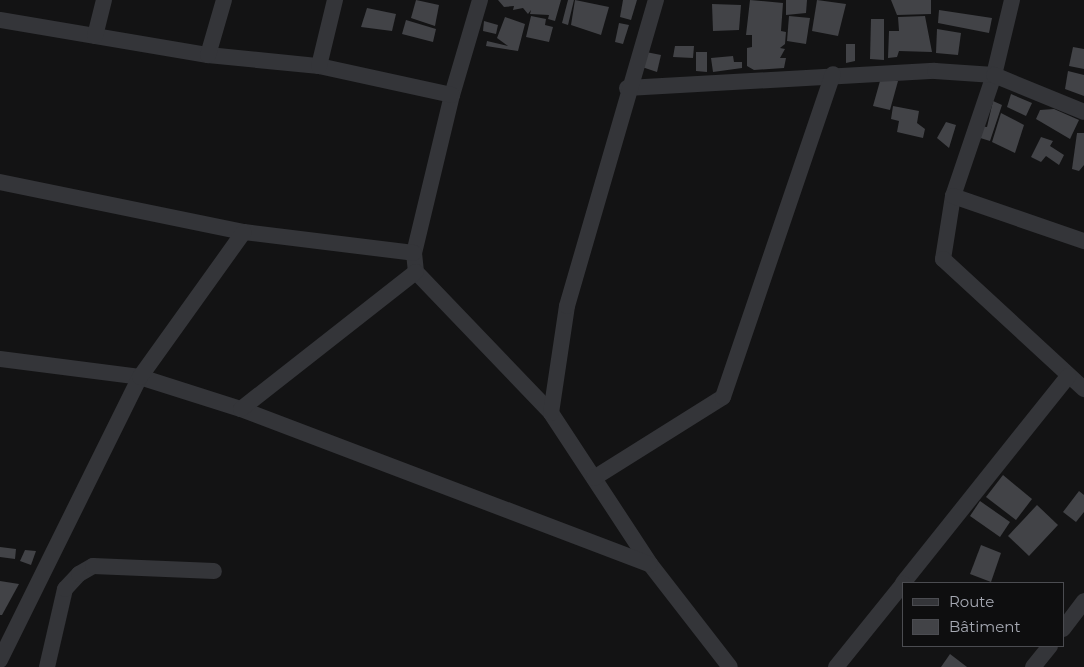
<!DOCTYPE html>
<html>
<head>
<meta charset="utf-8">
<style>
  body { margin:0 }
  #map { position:relative; width:1084px; height:667px; overflow:hidden; background:#131314; font-family:Montserrat,sans-serif }
  div>[style] { position:absolute }
  [style*='--x'] { left:calc(var(--x)*1px); top:calc(var(--y)*1px); width:calc(var(--w)*1px); rotate:calc(var(--a)*1deg) }
  .building>* { inset:0; background:#424347 }
  .minor>* { height:16px; margin:-8px; padding:0 8px; transform-origin:8px; border-radius:8px; background:#343539 }
  span { translate:-50% -50%; white-space:nowrap; text-align:center; line-height:1.15; -webkit-text-stroke:4px #0e0e0f; paint-order:stroke }
  .legend { position:absolute; left:902px; top:582px; width:162px; height:65px; box-sizing:border-box; background:#0e0e0f; border:1px solid #4b4c51; margin:0; padding:6px 9px; list-style:none; font-size:15px; color:#a6a9b3 }
  .legend li { display:flex; align-items:center; gap:10px; height:25px }
  .legend b { width:25px; border:1px solid #4b4c51 }
</style>
</head>
<body>
<div id="map">
  <div class="building">
    <div style="clip-path:polygon(416px 0,439px 5px,435px 26px,411px 18px)"></div>
    <div style="clip-path:polygon(498px 0,561px 0,555px 21px,548px 19px,549px 15px,530px 14px,531px 10px,528px 14px,523px 8px,513px 10px,514px 6px,504px 7px)"></div>
    <div style="clip-path:polygon(568px 0,574px 0,568px 25px,562px 23px)"></div>
    <div style="clip-path:polygon(575px 0,609px 7px,601px 35px,571px 25px)"></div>
    <div style="clip-path:polygon(623px 0,637px 0,631px 20px,620px 17px)"></div>
    <div style="clip-path:polygon(750px 0,783px 3px,781px 31px,786px 32px,785px 44px,780px 48px,785px 49px,780px 58px,786px 58px,784px 68px,754px 70px,747px 66px,747px 48px,752px 47px,752px 35px,746px 35px)"></div>
    <div style="clip-path:polygon(786px 0,807px 0,806px 13px,786px 15px)"></div>
    <div style="clip-path:polygon(817px 0,846px 4px,838px 36px,812px 31px)"></div>
    <div style="clip-path:polygon(891px 0,931px 0,931px 14px,897px 15px)"></div>
    <div style="clip-path:polygon(712px 4px,741px 5px,739px 30px,713px 31px)"></div>
    <div style="clip-path:polygon(367px 8px,396px 14px,392px 31px,361px 27px)"></div>
    <div style="clip-path:polygon(939px 10px,992px 18px,989px 33px,938px 23px)"></div>
    <div style="clip-path:polygon(531px 16px,546px 19px,545px 25px,553px 27px,549px 42px,526px 37px)"></div>
    <div style="clip-path:polygon(789px 16px,810px 18px,806px 44px,787px 41px)"></div>
    <div style="clip-path:polygon(925px 16px,932px 52px,899px 51px,897px 57px,888px 58px,889px 31px,899px 31px,898px 17px)"></div>
    <div style="clip-path:polygon(505px 17px,525px 24px,518px 51px,486px 46px,487px 41px,508px 46px,497px 38px)"></div>
    <div style="clip-path:polygon(871px 19px,884px 19px,884px 60px,870px 59px)"></div>
    <div style="clip-path:polygon(406px 20px,436px 29px,433px 42px,402px 34px)"></div>
    <div style="clip-path:polygon(484px 21px,498px 25px,496px 34px,483px 31px)"></div>
    <div style="clip-path:polygon(619px 23px,629px 25px,623px 44px,615px 42px)"></div>
    <div style="clip-path:polygon(937px 29px,961px 33px,958px 55px,936px 53px)"></div>
    <div style="clip-path:polygon(846px 44px,855px 44px,855px 61px,846px 63px)"></div>
    <div style="clip-path:polygon(675px 46px,694px 46px,693px 58px,673px 57px)"></div>
    <div style="clip-path:polygon(1073px 47px,1084px 49px,1084px 69px,1069px 66px)"></div>
    <div style="clip-path:polygon(646px 52px,661px 55px,657px 72px,642px 67px)"></div>
    <div style="clip-path:polygon(696px 52px,707px 52px,707px 72px,696px 71px)"></div>
    <div style="clip-path:polygon(733px 56px,734px 62px,742px 62px,742px 68px,713px 72px,711px 58px)"></div>
    <div style="clip-path:polygon(1068px 71px,1084px 75px,1084px 96px,1065px 89px)"></div>
    <div style="clip-path:polygon(880px 81px,898px 81px,890px 110px,873px 106px)"></div>
    <div style="clip-path:polygon(1011px 94px,1032px 103px,1026px 116px,1007px 107px)"></div>
    <div style="clip-path:polygon(993px 101px,1002px 105px,990px 141px,977px 137px,980px 126px,987px 127px)"></div>
    <div style="clip-path:polygon(893px 106px,919px 111px,917px 123px,925px 129px,923px 138px,897px 132px,899px 121px,891px 119px)"></div>
    <div style="clip-path:polygon(1054px 109px,1079px 120px,1070px 139px,1036px 119px,1040px 110px)"></div>
    <div style="clip-path:polygon(1001px 113px,1024px 125px,1015px 153px,992px 142px)"></div>
    <div style="clip-path:polygon(946px 122px,956px 125px,949px 148px,937px 138px)"></div>
    <div style="clip-path:polygon(1077px 133px,1084px 133px,1084px 165px,1079px 171px,1072px 169px)"></div>
    <div style="clip-path:polygon(1041px 137px,1053px 141px,1050px 146px,1064px 155px,1059px 165px,1046px 156px,1041px 162px,1031px 157px)"></div>
    <div style="clip-path:polygon(1003px 475px,1032px 499px,1016px 520px,986px 497px)"></div>
    <div style="clip-path:polygon(1079px 491px,1084px 495px,1084px 512px,1076px 522px,1063px 512px)"></div>
    <div style="clip-path:polygon(980px 501px,1010px 522px,1000px 537px,970px 516px)"></div>
    <div style="clip-path:polygon(1037px 505px,1058px 525px,1029px 556px,1008px 536px)"></div>
    <div style="clip-path:polygon(981px 545px,1001px 553px,991px 582px,970px 574px)"></div>
    <div style="clip-path:polygon(0 547px,16px 549px,15px 559px,0 557px)"></div>
    <div style="clip-path:polygon(25px 550px,36px 551px,31px 565px,20px 561px)"></div>
    <div style="clip-path:polygon(0 581px,19px 584px,2px 615px,0 615px)"></div>
    <div style="clip-path:polygon(950px 654px,967px 667px,941px 667px)"></div>
  </div>
  <div class="minor">
    <div style="--x:480;--y:0;--w:99;--a:106.4"></div>
    <div style="--x:452;--y:95;--w:163;--a:103.5"></div>
    <div style="--x:414;--y:253;--w:19;--a:84"></div>
    <div style="--x:416;--y:272;--w:195;--a:46.2"></div>
    <div style="--x:551;--y:413;--w:181;--a:56.7"></div>
    <div style="--x:650;--y:564;--w:130;--a:52.2"></div>
    <div style="--x:1012;--y:0;--w:77;--a:103.5"></div>
    <div style="--x:994;--y:75;--w:128;--a:108.7"></div>
    <div style="--x:953;--y:196;--w:64;--a:99"></div>
    <div style="--x:943;--y:259;--w:192;--a:42.7"></div>
    <div style="--x:0;--y:20;--w:211;--a:9.6"></div>
    <div style="--x:208;--y:55;--w:112;--a:5.7"></div>
    <div style="--x:319;--y:66;--w:136;--a:12.3"></div>
    <div style="--x:95;--y:36;--w:37;--a:-76"></div>
    <div style="--x:208;--y:55;--w:57;--a:-73.8"></div>
    <div style="--x:319;--y:66;--w:68;--a:-76.4"></div>
    <div style="--x:627;--y:88;--w:308;--a:-3.2"></div>
    <div style="--x:935;--y:71;--w:59;--a:3.9"></div>
    <div style="--x:994;--y:75;--w:97;--a:22.3"></div>
    <div style="--x:0;--y:182;--w:249;--a:11.6"></div>
    <div style="--x:244;--y:232;--w:171;--a:7"></div>
    <div style="--x:953;--y:196;--w:139;--a:19"></div>
    <div style="--x:0;--y:359;--w:141;--a:7.3"></div>
    <div style="--x:140;--y:377;--w:106;--a:17.6"></div>
    <div style="--x:241;--y:409;--w:437;--a:20.8"></div>
    <div style="--x:241;--y:409;--w:222;--a:-38.1"></div>
    <div style="--x:551;--y:413;--w:108;--a:-81.5"></div>
    <div style="--x:567;--y:306;--w:319;--a:-73.8"></div>
    <div style="--x:594;--y:478;--w:152;--a:-32.1"></div>
    <div style="--x:723;--y:397;--w:341;--a:-71.2"></div>
    <div style="--x:903;--y:583;--w:265;--a:-51.4"></div>
    <div style="--x:1063;--y:629;--w:35;--a:-53"></div>
    <div style="--x:0;--y:660;--w:316;--a:-63.7"></div>
    <div style="--x:140;--y:377;--w:178;--a:-54.4"></div>
    <div style="--x:47;--y:667;--w:80;--a:-77"></div>
    <div style="--x:65;--y:589;--w:21;--a:-47"></div>
    <div style="--x:79;--y:574;--w:16;--a:-30"></div>
    <div style="--x:93;--y:566;--w:121;--a:2.4"></div>
    <div style="--x:836;--y:667;--w:107;--a:-51.1"></div>
    <div style="--x:1033;--y:667;--w:27;--a:-51"></div>
  </div>
  <ul class="legend">
  <li><b style="height:6px;background:#343539"></b>Route</li>
  <li><b style="height:14px;background:#424347"></b>Bâtiment</li>
  </ul>
</div>
</body>
</html>
